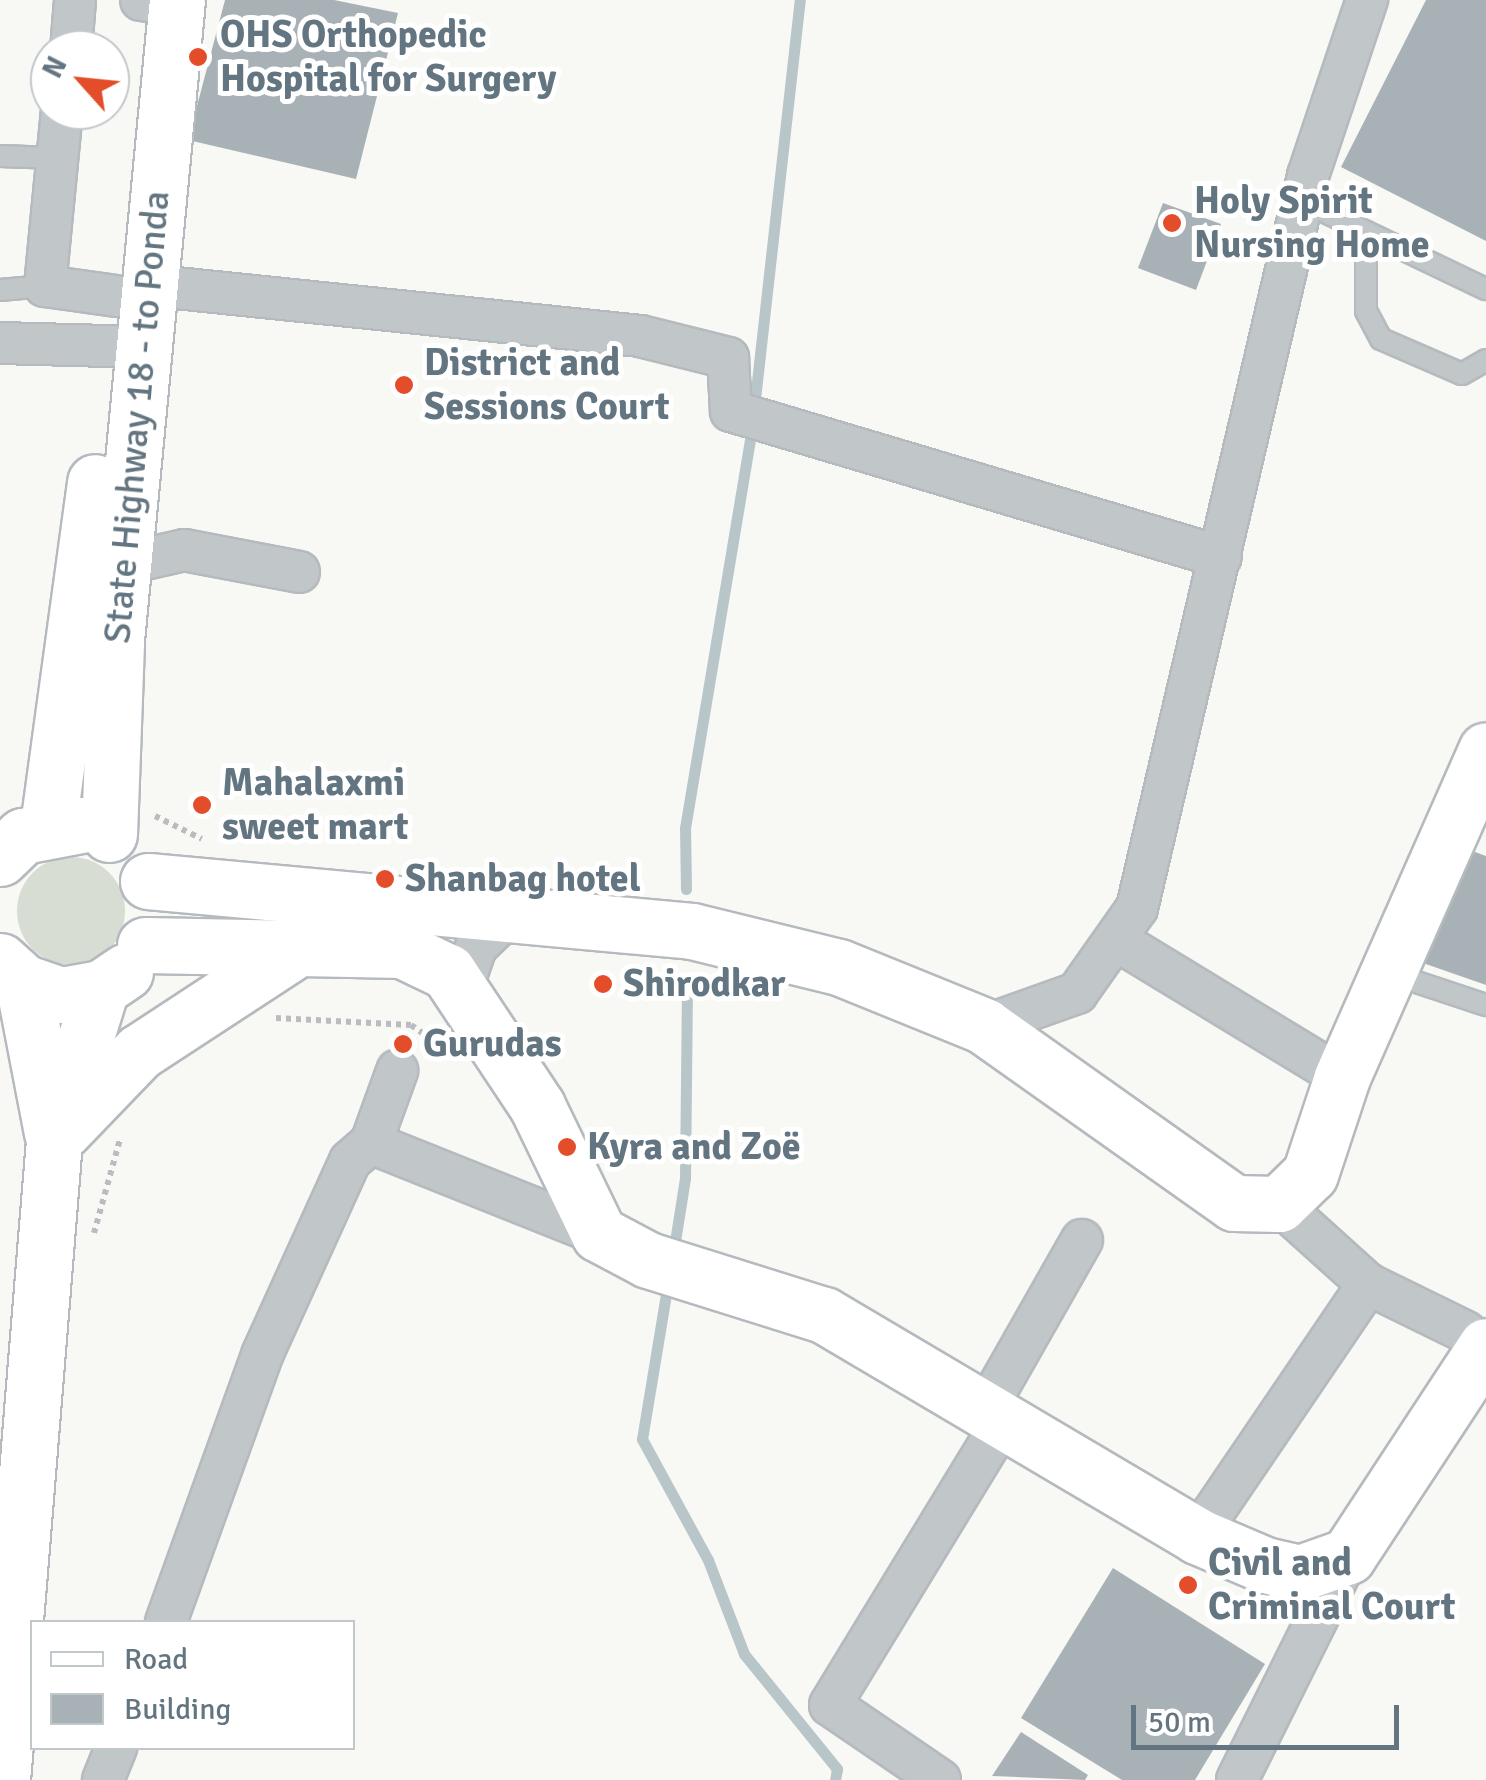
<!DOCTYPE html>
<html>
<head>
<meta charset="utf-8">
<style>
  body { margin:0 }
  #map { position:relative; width:1486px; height:1780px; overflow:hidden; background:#f8f8f5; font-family:Signika,sans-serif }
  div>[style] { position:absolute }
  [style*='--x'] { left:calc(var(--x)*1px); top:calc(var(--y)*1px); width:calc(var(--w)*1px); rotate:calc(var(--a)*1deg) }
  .green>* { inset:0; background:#d8ddd4 }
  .round { border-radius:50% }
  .stream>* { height:11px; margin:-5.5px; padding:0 5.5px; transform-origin:5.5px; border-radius:5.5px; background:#b8c5c9 }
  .building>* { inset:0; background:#a8b1b6 }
  .path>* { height:6px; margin-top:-3px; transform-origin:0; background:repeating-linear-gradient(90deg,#b9bdc0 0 5px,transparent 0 10px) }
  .roads { filter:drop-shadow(2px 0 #b4babe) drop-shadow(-2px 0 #b4babe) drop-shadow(0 2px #b4babe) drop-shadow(0 -2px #b4babe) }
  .service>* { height:20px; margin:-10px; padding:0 10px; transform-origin:10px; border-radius:10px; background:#c1c6c9 }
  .minor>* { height:40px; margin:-20px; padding:0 20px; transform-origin:20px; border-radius:20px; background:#c1c6c9 }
  .secondary>* { height:55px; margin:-27.5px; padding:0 27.5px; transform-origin:27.5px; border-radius:27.5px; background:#fff }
  .dots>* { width:28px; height:28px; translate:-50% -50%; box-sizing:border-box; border:5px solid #fff; border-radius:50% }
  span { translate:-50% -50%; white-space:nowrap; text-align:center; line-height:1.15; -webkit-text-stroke:10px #fff; paint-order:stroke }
  .poi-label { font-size:38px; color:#637580; font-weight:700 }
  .left { translate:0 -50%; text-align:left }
  .street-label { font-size:38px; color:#637580 }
  .legend { position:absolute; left:30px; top:1620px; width:325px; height:130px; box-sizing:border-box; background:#fff; border:2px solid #c1c8cc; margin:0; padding:12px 18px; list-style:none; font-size:30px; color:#637580 }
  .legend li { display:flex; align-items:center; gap:20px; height:50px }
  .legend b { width:50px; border:2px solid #c1c8cc }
  .north { position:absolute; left:30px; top:30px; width:100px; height:100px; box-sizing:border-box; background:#fff; border:2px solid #c1c8cc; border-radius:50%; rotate:297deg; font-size:28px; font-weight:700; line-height:40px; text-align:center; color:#637580 }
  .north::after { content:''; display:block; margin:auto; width:35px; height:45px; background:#e34d2a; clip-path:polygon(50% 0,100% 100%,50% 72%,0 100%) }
  .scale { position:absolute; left:1131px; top:1705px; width:268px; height:45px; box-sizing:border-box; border:5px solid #637580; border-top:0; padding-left:12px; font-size:30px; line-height:35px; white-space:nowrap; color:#637580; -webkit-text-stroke:8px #fff; paint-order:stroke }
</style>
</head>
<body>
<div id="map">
  <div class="green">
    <div class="round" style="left:17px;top:857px;width:108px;height:108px"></div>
  </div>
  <div class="stream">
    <div style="--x:754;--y:408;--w:411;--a:-83.6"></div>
    <div style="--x:686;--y:889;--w:61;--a:-90.9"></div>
    <div style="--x:685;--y:828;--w:407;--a:-80.5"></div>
    <div style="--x:673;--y:1254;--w:77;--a:-81"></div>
    <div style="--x:685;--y:1178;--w:179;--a:-89.4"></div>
    <div style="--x:668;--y:1282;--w:159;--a:99.4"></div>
    <div style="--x:642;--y:1439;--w:138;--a:61.4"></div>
    <div style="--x:708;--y:1560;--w:101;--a:69"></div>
    <div style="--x:744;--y:1654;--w:148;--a:51"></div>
    <div style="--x:837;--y:1769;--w:11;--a:100"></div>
  </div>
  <div class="building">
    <div style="clip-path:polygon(225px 0,334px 0,398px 13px,356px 179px,188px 140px)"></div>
    <div style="clip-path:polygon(1426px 0,1486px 0,1486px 241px,1341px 167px)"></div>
    <div style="clip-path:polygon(1163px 203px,1221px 224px,1196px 290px,1138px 268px)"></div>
    <div style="clip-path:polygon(1464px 848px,1486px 856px,1486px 985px,1423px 963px)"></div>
    <div style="clip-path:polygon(1113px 1568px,1265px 1664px,1195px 1780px,1122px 1780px,1021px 1718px)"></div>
    <div style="clip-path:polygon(1021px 1732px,1088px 1775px,1085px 1780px,992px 1776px)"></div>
  </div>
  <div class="path">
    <div style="--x:155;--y:816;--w:52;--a:26.1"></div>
    <div style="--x:276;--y:1018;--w:135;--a:3"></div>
    <div style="--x:411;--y:1025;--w:38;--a:35"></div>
    <div style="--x:94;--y:1233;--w:98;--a:-74.5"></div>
  </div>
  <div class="roads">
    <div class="service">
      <div style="--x:0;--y:156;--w:56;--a:2"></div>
      <div style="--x:1302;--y:201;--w:204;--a:25.6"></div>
      <div style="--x:1366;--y:232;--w:79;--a:90"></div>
      <div style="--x:1366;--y:311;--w:32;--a:62"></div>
      <div style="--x:1381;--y:339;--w:88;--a:23.4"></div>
      <div style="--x:1462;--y:374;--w:28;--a:-30"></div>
      <div style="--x:0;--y:290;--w:45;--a:-5.1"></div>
      <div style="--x:1392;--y:974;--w:99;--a:18.3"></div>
    </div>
    <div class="minor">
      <div style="--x:141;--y:0;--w:7;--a:8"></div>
      <div style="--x:71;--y:50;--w:50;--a:-85.4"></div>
      <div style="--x:62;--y:110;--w:177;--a:95.5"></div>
      <div style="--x:45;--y:286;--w:72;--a:8"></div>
      <div style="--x:147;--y:285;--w:496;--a:5.9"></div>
      <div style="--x:640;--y:336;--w:91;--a:14"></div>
      <div style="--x:728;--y:358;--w:53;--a:86.8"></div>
      <div style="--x:731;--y:411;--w:511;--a:16.59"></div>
      <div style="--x:0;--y:343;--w:141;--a:1.6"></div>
      <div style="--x:123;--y:564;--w:63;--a:-12.9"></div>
      <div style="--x:184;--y:550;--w:117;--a:10.8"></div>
      <div style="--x:1118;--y:941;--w:262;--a:31.3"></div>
      <div style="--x:461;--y:991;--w:46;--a:-71.2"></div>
      <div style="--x:476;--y:947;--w:47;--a:-44.1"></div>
      <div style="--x:984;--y:1026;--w:99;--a:-19.5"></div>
      <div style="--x:1077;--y:993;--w:104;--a:-54.8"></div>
      <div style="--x:1137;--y:908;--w:752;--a:-76.85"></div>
      <div style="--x:1308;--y:176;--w:186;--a:-71.5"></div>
      <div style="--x:371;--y:1143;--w:77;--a:-70.1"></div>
      <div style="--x:1368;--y:1284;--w:109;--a:26.1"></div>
      <div style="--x:987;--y:1407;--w:192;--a:-60.4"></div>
      <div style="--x:1197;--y:1536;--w:305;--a:-55.8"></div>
      <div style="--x:1368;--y:1284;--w:120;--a:-138"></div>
      <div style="--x:166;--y:1622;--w:284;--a:-70.2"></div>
      <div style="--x:262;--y:1355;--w:213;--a:-65.6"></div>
      <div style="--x:350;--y:1161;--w:28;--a:-41"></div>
      <div style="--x:371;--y:1143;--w:245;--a:21.8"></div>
      <div style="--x:103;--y:1780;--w:35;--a:-68"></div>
      <div style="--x:940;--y:1780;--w:133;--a:-145.7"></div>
      <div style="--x:830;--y:1705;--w:338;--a:-58.6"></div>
      <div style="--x:1237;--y:1780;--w:250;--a:-63.6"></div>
    </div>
    <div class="secondary">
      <div style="--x:48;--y:826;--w:347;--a:-82.2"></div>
      <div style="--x:109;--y:834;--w:194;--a:-87.9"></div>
      <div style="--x:116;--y:640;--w:643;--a:-84.56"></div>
      <div style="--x:0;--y:858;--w:32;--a:-44"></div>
      <div style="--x:23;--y:836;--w:59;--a:-10.7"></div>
      <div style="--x:148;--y:881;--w:546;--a:5.25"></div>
      <div style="--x:692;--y:931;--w:151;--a:13.8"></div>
      <div style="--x:839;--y:967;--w:157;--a:22.1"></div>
      <div style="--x:984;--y:1026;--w:306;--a:35.3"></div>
      <div style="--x:1234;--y:1203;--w:45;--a:1.3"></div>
      <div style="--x:1279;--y:1204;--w:43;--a:-44.1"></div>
      <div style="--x:1310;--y:1174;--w:102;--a:-71.7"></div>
      <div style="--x:1342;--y:1077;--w:357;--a:-66.2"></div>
      <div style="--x:145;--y:945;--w:257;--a:1.1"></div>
      <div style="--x:402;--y:950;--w:51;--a:25.6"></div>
      <div style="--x:448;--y:972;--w:161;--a:56.4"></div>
      <div style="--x:537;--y:1106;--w:142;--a:64.2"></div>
      <div style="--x:599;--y:1234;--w:55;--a:28"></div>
      <div style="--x:648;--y:1260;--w:184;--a:17.4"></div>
      <div style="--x:824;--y:1315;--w:434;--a:30.6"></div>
      <div style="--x:1197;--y:1536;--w:74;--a:23.1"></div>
      <div style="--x:1265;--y:1565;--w:36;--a:13"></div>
      <div style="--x:1300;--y:1573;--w:51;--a:-19.5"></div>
      <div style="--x:1348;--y:1556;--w:251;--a:-56.7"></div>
      <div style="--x:0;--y:961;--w:31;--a:42"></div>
      <div style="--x:23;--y:982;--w:40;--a:18.9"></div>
      <div style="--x:61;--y:995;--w:41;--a:-9.9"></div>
      <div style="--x:101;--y:988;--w:29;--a:-34"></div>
      <div style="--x:23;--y:982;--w:153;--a:79.1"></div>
      <div style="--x:63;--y:1131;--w:110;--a:-46.1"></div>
      <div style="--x:139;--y:1052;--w:197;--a:-33.2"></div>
      <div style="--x:2;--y:1780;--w:642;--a:-85.35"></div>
      <div style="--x:54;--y:1140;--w:159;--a:-72.8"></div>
    </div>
  </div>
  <div class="dots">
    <div style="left:198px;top:57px;background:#e34d2a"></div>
    <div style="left:1172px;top:223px;background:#e34d2a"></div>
    <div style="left:404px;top:385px;background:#e34d2a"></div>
    <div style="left:202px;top:805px;background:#e34d2a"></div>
    <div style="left:385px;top:879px;background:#e34d2a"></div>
    <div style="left:603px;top:984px;background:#e34d2a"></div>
    <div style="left:403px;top:1044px;background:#e34d2a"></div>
    <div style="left:567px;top:1147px;background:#e34d2a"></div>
    <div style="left:1188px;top:1585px;background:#e34d2a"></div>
  </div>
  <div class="poi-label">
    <span class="left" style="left:220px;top:57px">OHS Orthopedic<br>Hospital for Surgery</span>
    <span class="left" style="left:1194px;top:223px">Holy Spirit<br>Nursing Home</span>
    <span class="left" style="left:424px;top:385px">District and<br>Sessions Court</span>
    <span class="left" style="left:222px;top:805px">Mahalaxmi<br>sweet mart</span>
    <span class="left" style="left:405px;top:879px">Shanbag hotel</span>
    <span class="left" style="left:623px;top:984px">Shirodkar</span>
    <span class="left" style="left:423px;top:1044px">Gurudas</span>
    <span class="left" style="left:587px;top:1147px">Kyra and Zoë</span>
    <span class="left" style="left:1208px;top:1585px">Civil and<br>Criminal Court</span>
  </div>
  <div class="street-label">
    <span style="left:137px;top:417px;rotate:-85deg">State Highway 18 - to Ponda</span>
  </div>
  <ul class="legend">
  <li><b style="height:12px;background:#fff"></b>Road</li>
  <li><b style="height:28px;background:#a8b1b6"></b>Building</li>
  </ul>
  <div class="north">N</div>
  <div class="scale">50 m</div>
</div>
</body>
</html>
